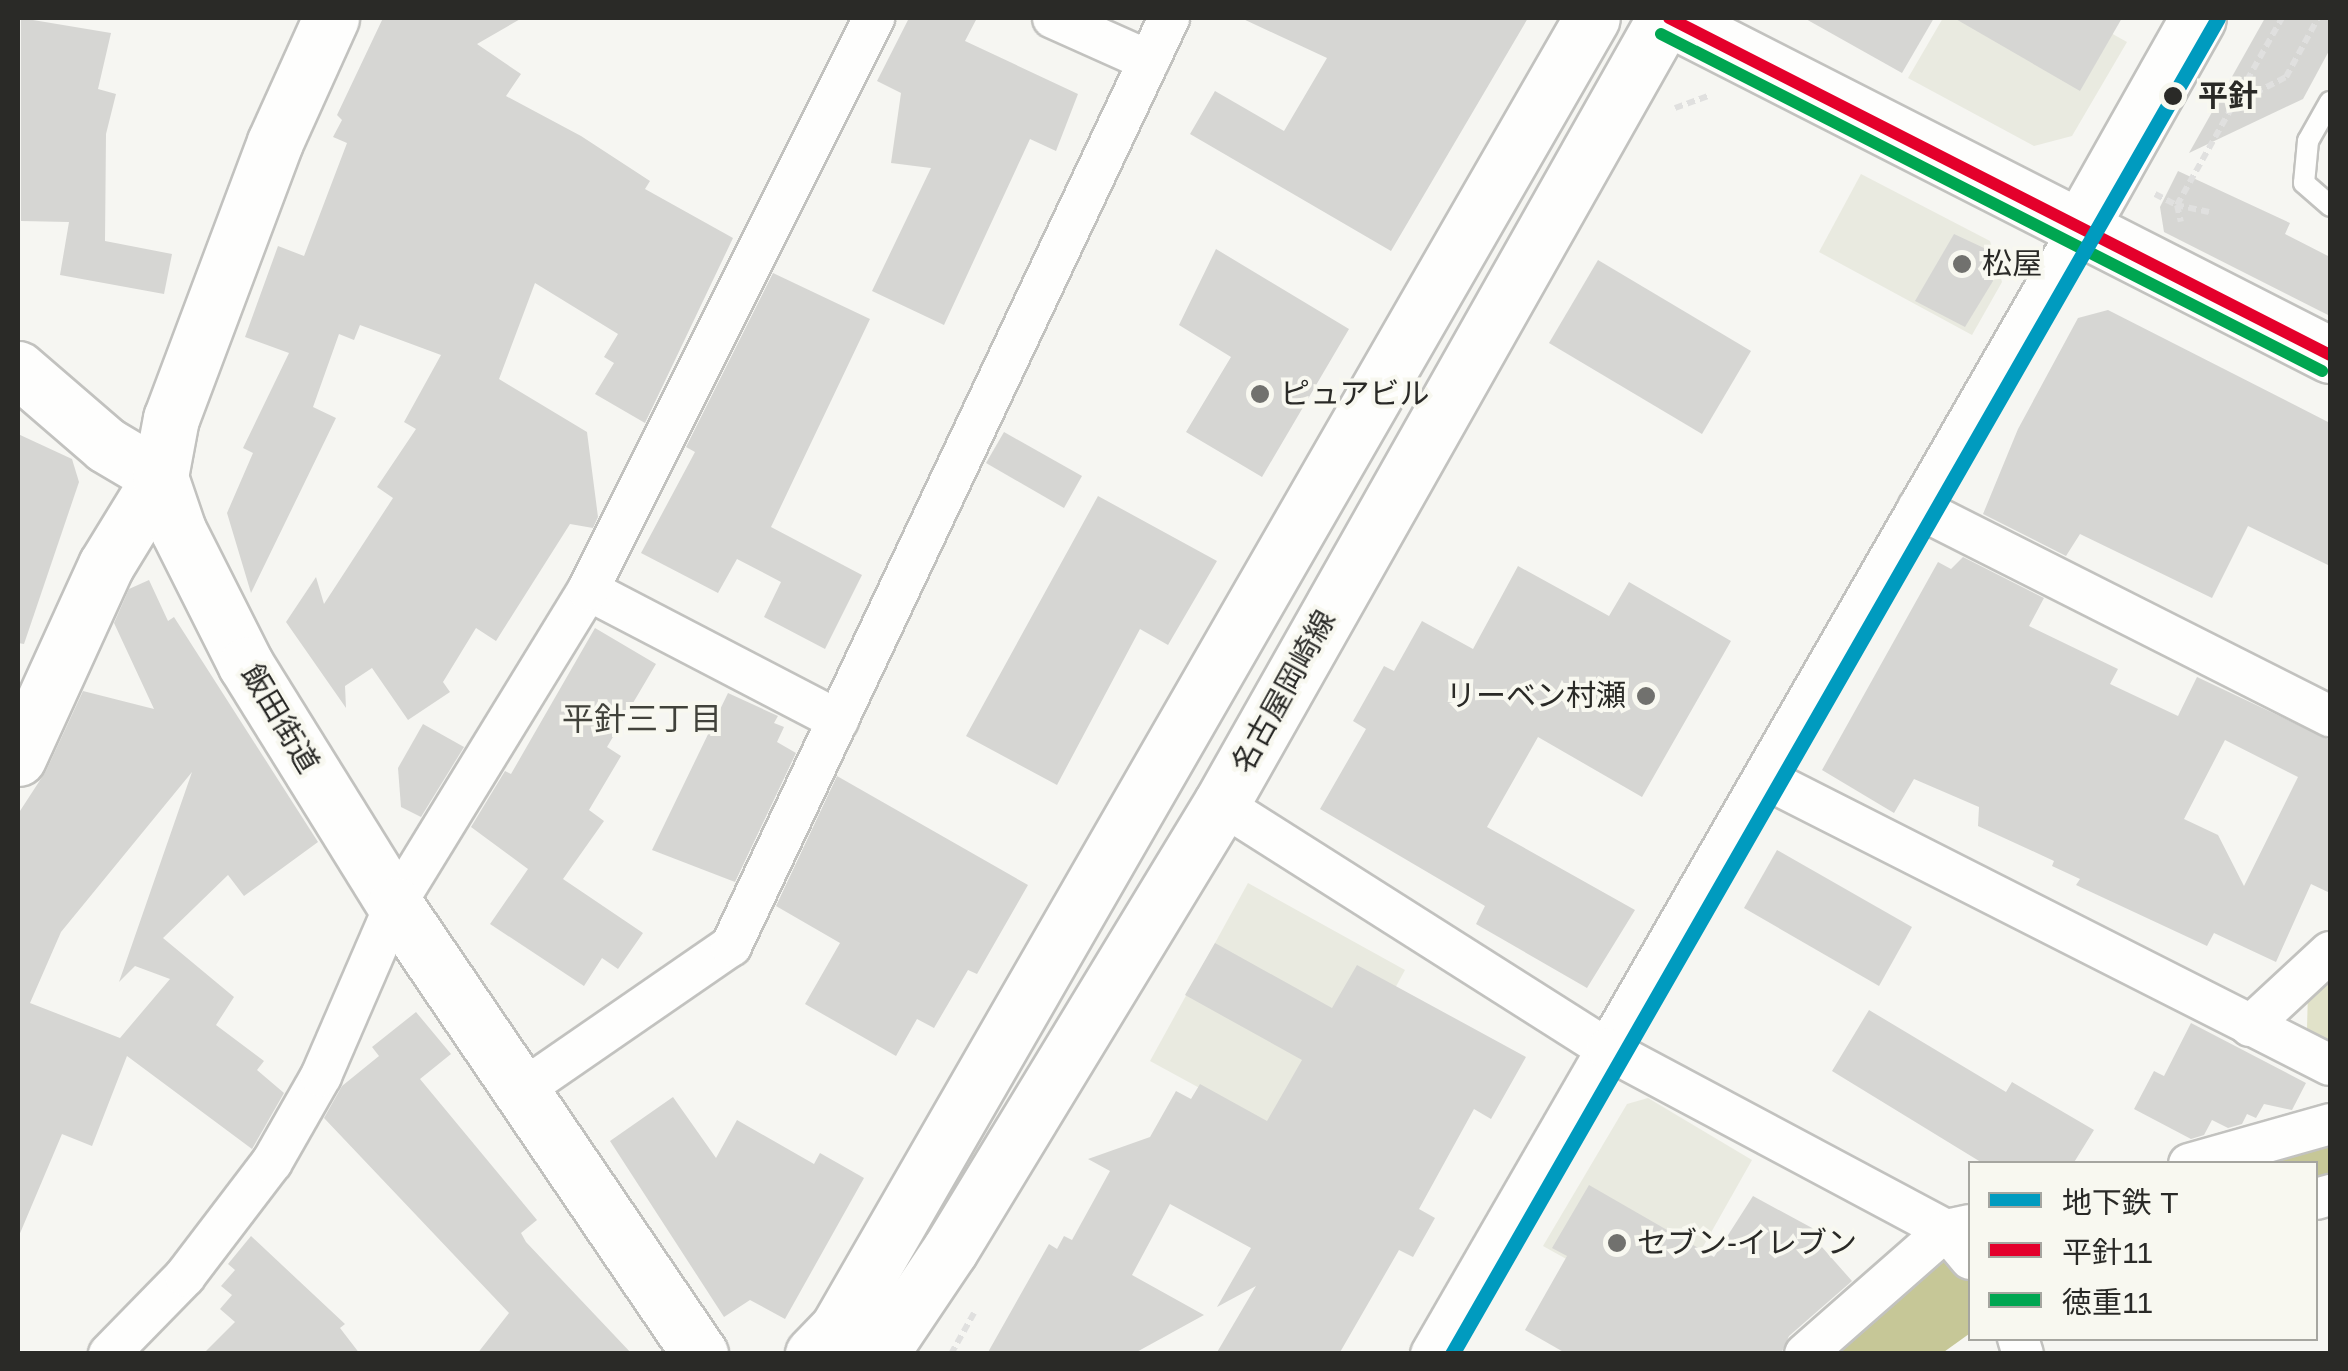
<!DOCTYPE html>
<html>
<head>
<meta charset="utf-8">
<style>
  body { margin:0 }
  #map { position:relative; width:2348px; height:1371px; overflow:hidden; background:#f6f6f2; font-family:Helvetica,"Noto Sans JP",sans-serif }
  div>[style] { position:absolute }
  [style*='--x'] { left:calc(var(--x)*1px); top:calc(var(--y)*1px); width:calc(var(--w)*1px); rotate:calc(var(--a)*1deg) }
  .built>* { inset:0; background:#e9eae0 }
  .green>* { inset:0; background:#e1e2c9 }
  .river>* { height:85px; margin:-42.5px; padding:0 42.5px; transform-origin:42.5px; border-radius:42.5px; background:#c6c797 }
  .building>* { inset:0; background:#d6d6d3 }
  .path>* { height:6px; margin-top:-3px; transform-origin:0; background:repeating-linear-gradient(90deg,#e0e0df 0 8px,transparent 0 13px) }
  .roads { filter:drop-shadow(2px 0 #c2c2bf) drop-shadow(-2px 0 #c2c2bf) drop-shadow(0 2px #c2c2bf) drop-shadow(0 -2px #c2c2bf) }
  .lane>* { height:20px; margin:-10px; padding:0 10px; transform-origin:10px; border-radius:10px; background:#fefefd }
  .street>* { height:40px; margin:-20px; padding:0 20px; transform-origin:20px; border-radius:20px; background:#fefefd }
  .secondary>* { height:55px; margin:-27.5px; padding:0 27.5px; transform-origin:27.5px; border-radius:27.5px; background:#fefefd }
  .primary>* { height:55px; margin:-27.5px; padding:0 27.5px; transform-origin:27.5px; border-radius:27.5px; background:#fefefd }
  .bus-1>* { height:12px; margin:-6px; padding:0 6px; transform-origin:6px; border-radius:6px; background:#e4002b }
  .bus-2>* { height:12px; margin:-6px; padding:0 6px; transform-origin:6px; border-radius:6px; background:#00a651 }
  .metro-1>* { height:15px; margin:-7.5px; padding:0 7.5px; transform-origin:7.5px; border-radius:7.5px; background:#009bbf }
  .dots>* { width:28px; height:28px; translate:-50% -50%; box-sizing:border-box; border:5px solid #f8f8f0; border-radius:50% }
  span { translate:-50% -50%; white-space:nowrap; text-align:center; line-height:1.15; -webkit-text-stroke:8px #f8f8f0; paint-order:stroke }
  .stop-label { font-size:30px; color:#2a2a27; font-weight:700 }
  .left { translate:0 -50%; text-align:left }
  .poi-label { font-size:30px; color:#2a2a27 }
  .right { translate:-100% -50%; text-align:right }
  .street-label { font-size:30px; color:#2a2a27 }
  .neighbourhood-label { font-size:32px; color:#41423b }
  .frame { position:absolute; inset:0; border:20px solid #2a2a27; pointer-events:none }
  .legend { position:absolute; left:1968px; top:1161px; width:350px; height:180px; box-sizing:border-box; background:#f8f8f0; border:2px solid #a6a6a0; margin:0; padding:12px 18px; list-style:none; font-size:30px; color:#2a2a27 }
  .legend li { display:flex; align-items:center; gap:20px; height:50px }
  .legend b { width:50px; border:2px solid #a6a6a0 }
</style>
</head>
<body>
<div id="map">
  <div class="built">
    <div style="clip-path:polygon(1943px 18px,2084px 18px,2127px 42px,2072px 136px,2034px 146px,1908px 78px)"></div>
    <div style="clip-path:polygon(1861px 174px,1990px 241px,2002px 282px,1972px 335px,1819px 252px)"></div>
    <div style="clip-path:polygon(1248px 883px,1405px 970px,1308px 1147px,1150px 1061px)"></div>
    <div style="clip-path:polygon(1648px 1098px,1752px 1160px,1665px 1314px,1543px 1246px,1627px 1104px)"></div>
  </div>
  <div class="green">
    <div style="clip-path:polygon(2330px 970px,2330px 1041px,2307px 1029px,2308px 990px)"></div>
  </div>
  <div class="river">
    <div style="--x:2316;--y:1167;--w:15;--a:-16"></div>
    <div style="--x:1867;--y:1354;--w:127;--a:-35.7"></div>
  </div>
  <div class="building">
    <div style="clip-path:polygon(21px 18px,111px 33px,98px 89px,116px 94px,106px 134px,105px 241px,172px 254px,164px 294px,60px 275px,69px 222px,21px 221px)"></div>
    <div style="clip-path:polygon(383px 18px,522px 18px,477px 44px,521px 74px,506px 96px,581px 136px,650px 181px,645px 189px,733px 238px,645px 423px,595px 394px,614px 363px,604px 357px,618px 334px,535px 283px,499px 379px,587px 432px,598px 517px,593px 528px,570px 524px,496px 641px,476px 628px,443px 682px,450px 692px,408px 720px,372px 668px,345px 686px,346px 708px,286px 622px,316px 577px,324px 604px,393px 498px,377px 487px,416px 429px,404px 422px,441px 355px,360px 325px,354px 340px,339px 334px,313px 407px,336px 418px,251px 593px,227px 513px,253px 453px,243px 448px,289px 353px,245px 337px,278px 246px,304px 256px,347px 143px,333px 137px,342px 120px,337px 115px)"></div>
    <div style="clip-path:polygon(909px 18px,977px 18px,965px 41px,1078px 94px,1056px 151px,1030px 139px,944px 325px,872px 291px,931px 168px,891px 163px,901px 93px,877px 81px)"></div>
    <div style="clip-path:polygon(1241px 18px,1528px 18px,1391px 251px,1190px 134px,1215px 91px,1284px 131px,1327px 58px)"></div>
    <div style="clip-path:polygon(1804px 18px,1934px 18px,1902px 73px)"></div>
    <div style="clip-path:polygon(1954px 18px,2122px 18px,2080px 91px)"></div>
    <div style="clip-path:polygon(2265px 18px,2330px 18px,2330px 49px,2303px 99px,2189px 153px)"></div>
    <div style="clip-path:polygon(2178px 171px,2290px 223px,2285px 234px,2330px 257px,2330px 316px,2164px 232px,2160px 207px)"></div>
    <div style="clip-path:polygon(1954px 234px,1984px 248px,1993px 281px,1965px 327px,1915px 301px)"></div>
    <div style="clip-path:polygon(1216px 249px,1349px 329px,1262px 477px,1186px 432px,1231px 357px,1179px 325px)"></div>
    <div style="clip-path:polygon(1598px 260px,1751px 351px,1702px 434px,1549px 343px)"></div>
    <div style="clip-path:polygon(773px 273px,870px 319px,771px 527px,862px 575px,825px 649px,764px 617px,781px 582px,737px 559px,718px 593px,641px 553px,695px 452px,686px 447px)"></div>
    <div style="clip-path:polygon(2108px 310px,2330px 423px,2330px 566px,2248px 526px,2212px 598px,2080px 534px,2066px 556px,1983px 514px,2018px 429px,2078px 318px)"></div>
    <div style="clip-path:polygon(1004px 432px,1082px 476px,1064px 508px,986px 463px)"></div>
    <div style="clip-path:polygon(18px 434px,72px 459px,79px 482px,24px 644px,18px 643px)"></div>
    <div style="clip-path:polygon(1098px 496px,1217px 561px,1168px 645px,1140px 629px,1057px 785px,966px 736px)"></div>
    <div style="clip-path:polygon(evenodd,1963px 557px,2044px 598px,2029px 626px,2118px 669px,2110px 684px,2178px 716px,2197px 677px,2330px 740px,2330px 893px,2311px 884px,2276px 962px,2214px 933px,2207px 946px,2076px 885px,2080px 879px,2052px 866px,2054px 861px,1978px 826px,1979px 807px,1914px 779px,1894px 813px,1822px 770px,1938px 562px,1951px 569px,1963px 557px,2225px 740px,2298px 777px,2244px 886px,2218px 835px,2184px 819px,2225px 740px)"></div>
    <div style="clip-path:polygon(1518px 566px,1609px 616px,1629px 582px,1731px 641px,1642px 797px,1538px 737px,1487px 827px,1635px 910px,1587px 988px,1476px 924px,1485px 906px,1320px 809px,1366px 729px,1353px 721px,1384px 666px,1394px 671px,1422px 621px,1473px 649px)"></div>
    <div style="clip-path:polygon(evenodd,149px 580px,168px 621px,174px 617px,318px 842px,244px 896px,228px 875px,163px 938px,234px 997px,216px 1025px,264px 1061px,257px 1070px,284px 1093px,252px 1149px,127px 1056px,92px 1146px,62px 1134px,18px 1238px,18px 814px,46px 771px,83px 691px,154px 709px,114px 623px,129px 589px,149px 580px,192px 772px,119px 982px,135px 966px,170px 979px,120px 1038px,30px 1003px,61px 932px,192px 772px)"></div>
    <div style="clip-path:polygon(595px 628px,656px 664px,607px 747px,621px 756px,589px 810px,604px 821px,563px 879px,643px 933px,618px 969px,602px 958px,584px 986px,490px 924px,528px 869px,471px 827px,505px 771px,511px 774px)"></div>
    <div style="clip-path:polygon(728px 693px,778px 716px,774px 723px,784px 727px,777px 742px,796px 753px,735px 882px,652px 850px)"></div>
    <div style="clip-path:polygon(423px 724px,464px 747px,421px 817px,401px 807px,398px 768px)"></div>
    <div style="clip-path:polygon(837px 776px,1028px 885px,977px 974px,968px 970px,934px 1028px,917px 1019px,896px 1056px,805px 1004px,840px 943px,776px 906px)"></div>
    <div style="clip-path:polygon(1777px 850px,1912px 927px,1879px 986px,1744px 908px)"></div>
    <div style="clip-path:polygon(1215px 943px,1332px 1008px,1357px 965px,1526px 1057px,1491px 1119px,1474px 1109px,1419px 1209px,1435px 1218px,1413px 1257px,1399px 1250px,1339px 1354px,1216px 1354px,1256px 1286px,1217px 1307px,1251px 1248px,1170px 1204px,1132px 1275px,1204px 1315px,1133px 1354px,987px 1354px,1049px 1244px,1057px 1249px,1064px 1236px,1072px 1240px,1110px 1171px,1088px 1159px,1150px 1137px,1176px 1091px,1191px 1099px,1200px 1084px,1267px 1121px,1302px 1060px,1185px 995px)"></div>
    <div style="clip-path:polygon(1869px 1010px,2006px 1092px,2012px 1082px,2094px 1130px,2073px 1164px,1984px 1164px,1832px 1071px)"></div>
    <div style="clip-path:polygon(416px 1012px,451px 1054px,420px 1079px,537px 1220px,521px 1233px,526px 1242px,632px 1354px,477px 1354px,509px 1313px,324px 1118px,342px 1086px,379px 1056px,372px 1047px)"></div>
    <div style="clip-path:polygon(2191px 1023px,2306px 1083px,2292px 1110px,2264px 1104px,2256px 1118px,2247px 1114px,2242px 1124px,2228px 1128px,2212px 1120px,2204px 1135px,2191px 1139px,2134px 1109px,2154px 1071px,2164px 1076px)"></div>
    <div style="clip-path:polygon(673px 1097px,716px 1158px,737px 1120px,814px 1164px,820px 1153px,864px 1178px,785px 1319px,750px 1300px,724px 1317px,610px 1141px)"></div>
    <div style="clip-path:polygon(1589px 1185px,1714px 1257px,1753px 1196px,1825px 1235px,1821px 1246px,1852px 1281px,1789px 1336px,1781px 1354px,1567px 1354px,1525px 1330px,1567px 1256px,1552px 1248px)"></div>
    <div style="clip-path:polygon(251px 1236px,345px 1324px,340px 1328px,360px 1354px,203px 1354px,235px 1322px,220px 1309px,232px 1295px,221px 1286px,235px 1270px,228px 1264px)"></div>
  </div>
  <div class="path">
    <div style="--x:2232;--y:105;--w:61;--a:-27.4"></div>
    <div style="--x:2286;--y:77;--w:67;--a:-61.5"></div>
    <div style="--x:1675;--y:108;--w:37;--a:-20"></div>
    <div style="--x:2155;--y:194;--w:25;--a:27"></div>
    <div style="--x:2177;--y:205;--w:17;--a:77"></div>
    <div style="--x:2209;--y:212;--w:33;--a:-168"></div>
    <div style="--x:2177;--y:205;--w:214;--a:-60.7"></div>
    <div style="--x:951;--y:1354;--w:47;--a:-60.7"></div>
  </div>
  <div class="roads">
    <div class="lane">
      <div style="--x:2330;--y:102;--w:45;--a:119.4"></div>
      <div style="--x:2308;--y:141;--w:42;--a:95.4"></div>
      <div style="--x:2304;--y:183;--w:35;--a:41"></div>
    </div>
    <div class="street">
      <div style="--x:1053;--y:18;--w:105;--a:24.1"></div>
      <div style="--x:1918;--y:508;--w:462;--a:26.8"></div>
      <div style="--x:588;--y:590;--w:282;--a:27.5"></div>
      <div style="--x:1766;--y:779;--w:632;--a:26.89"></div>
      <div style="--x:1221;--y:804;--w:457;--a:32.4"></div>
      <div style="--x:1607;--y:1049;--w:944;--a:-60.07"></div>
      <div style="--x:2250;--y:1026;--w:109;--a:-42.8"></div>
      <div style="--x:522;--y:1090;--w:254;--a:-34.6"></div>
      <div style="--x:731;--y:946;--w:1026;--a:-64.73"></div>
      <div style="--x:2189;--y:1164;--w:147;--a:-15.8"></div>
      <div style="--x:2316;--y:1199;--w:15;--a:-16"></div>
      <div style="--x:2018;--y:1338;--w:17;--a:73"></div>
      <div style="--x:109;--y:1354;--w:109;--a:-45.7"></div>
      <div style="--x:185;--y:1276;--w:143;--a:-52.7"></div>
      <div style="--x:272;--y:1162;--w:99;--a:-60.3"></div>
      <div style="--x:321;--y:1076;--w:186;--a:-66.6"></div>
      <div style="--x:395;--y:905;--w:369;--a:-58.5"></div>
      <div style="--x:588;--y:590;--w:640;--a:-63.43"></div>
      <div style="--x:1431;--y:1354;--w:352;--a:-60"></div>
      <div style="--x:1607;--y:1049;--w:384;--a:28.1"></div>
      <div style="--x:1946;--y:1230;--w:38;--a:50"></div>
      <div style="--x:1805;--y:1354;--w:188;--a:-41.3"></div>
      <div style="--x:1946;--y:1230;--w:24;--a:-12"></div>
    </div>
    <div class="secondary">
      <div style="--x:1669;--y:18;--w:742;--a:27.01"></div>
      <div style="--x:2078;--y:231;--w:244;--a:-60.6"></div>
      <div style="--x:18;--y:369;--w:116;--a:40.8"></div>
      <div style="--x:106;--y:445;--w:63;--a:30.7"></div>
      <div style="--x:160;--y:477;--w:103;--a:121.5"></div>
      <div style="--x:106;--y:565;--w:212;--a:114.5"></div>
    </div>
    <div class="primary">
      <div style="--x:331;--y:18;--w:136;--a:114.3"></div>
      <div style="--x:275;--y:142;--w:295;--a:110.6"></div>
      <div style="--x:171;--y:418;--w:60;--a:100.6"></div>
      <div style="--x:160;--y:477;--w:56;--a:71.2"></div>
      <div style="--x:178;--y:530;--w:151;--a:63.3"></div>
      <div style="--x:246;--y:665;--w:282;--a:58.2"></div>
      <div style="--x:395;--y:905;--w:543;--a:55.81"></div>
      <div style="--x:813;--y:1354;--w:36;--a:-46"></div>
      <div style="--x:838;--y:1328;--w:1511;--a:-60.08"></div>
      <div style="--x:880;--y:1354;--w:125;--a:-56.1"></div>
      <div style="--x:950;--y:1250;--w:522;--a:-58.72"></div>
      <div style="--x:1221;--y:804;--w:903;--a:-60.54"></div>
    </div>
  </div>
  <div class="bus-1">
    <div style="--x:1669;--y:18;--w:742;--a:27.01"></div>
  </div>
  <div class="bus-2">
    <div style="--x:1661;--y:34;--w:742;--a:27.01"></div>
  </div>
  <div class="metro-1">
    <div style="--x:1452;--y:1354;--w:1540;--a:-60.17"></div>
  </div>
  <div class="dots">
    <div style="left:2173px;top:96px;background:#2a2a27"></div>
    <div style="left:1962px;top:264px;background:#71716e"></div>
    <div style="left:1260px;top:394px;background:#71716e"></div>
    <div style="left:1646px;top:696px;background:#71716e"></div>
    <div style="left:1617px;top:1243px;background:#71716e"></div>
  </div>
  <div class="stop-label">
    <span class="left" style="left:2198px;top:96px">平針</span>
  </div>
  <div class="poi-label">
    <span class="left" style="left:1982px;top:264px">松屋</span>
    <span class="left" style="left:1280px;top:394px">ピュアビル</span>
    <span class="right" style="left:1626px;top:696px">リーベン村瀬</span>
    <span class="left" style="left:1637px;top:1243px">セブン-イレブン</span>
  </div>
  <div class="street-label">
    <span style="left:1284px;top:692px;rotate:-61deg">名古屋岡崎線</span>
    <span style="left:280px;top:719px;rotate:59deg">飯田街道</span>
  </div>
  <div class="neighbourhood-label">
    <span style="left:642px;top:719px">平針三丁目</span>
  </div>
  <div class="frame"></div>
  <ul class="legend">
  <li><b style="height:12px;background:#009bbf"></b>地下鉄 T</li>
  <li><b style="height:12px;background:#e4002b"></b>平針11</li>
  <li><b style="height:12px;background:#00a651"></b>徳重11</li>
  </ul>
</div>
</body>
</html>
